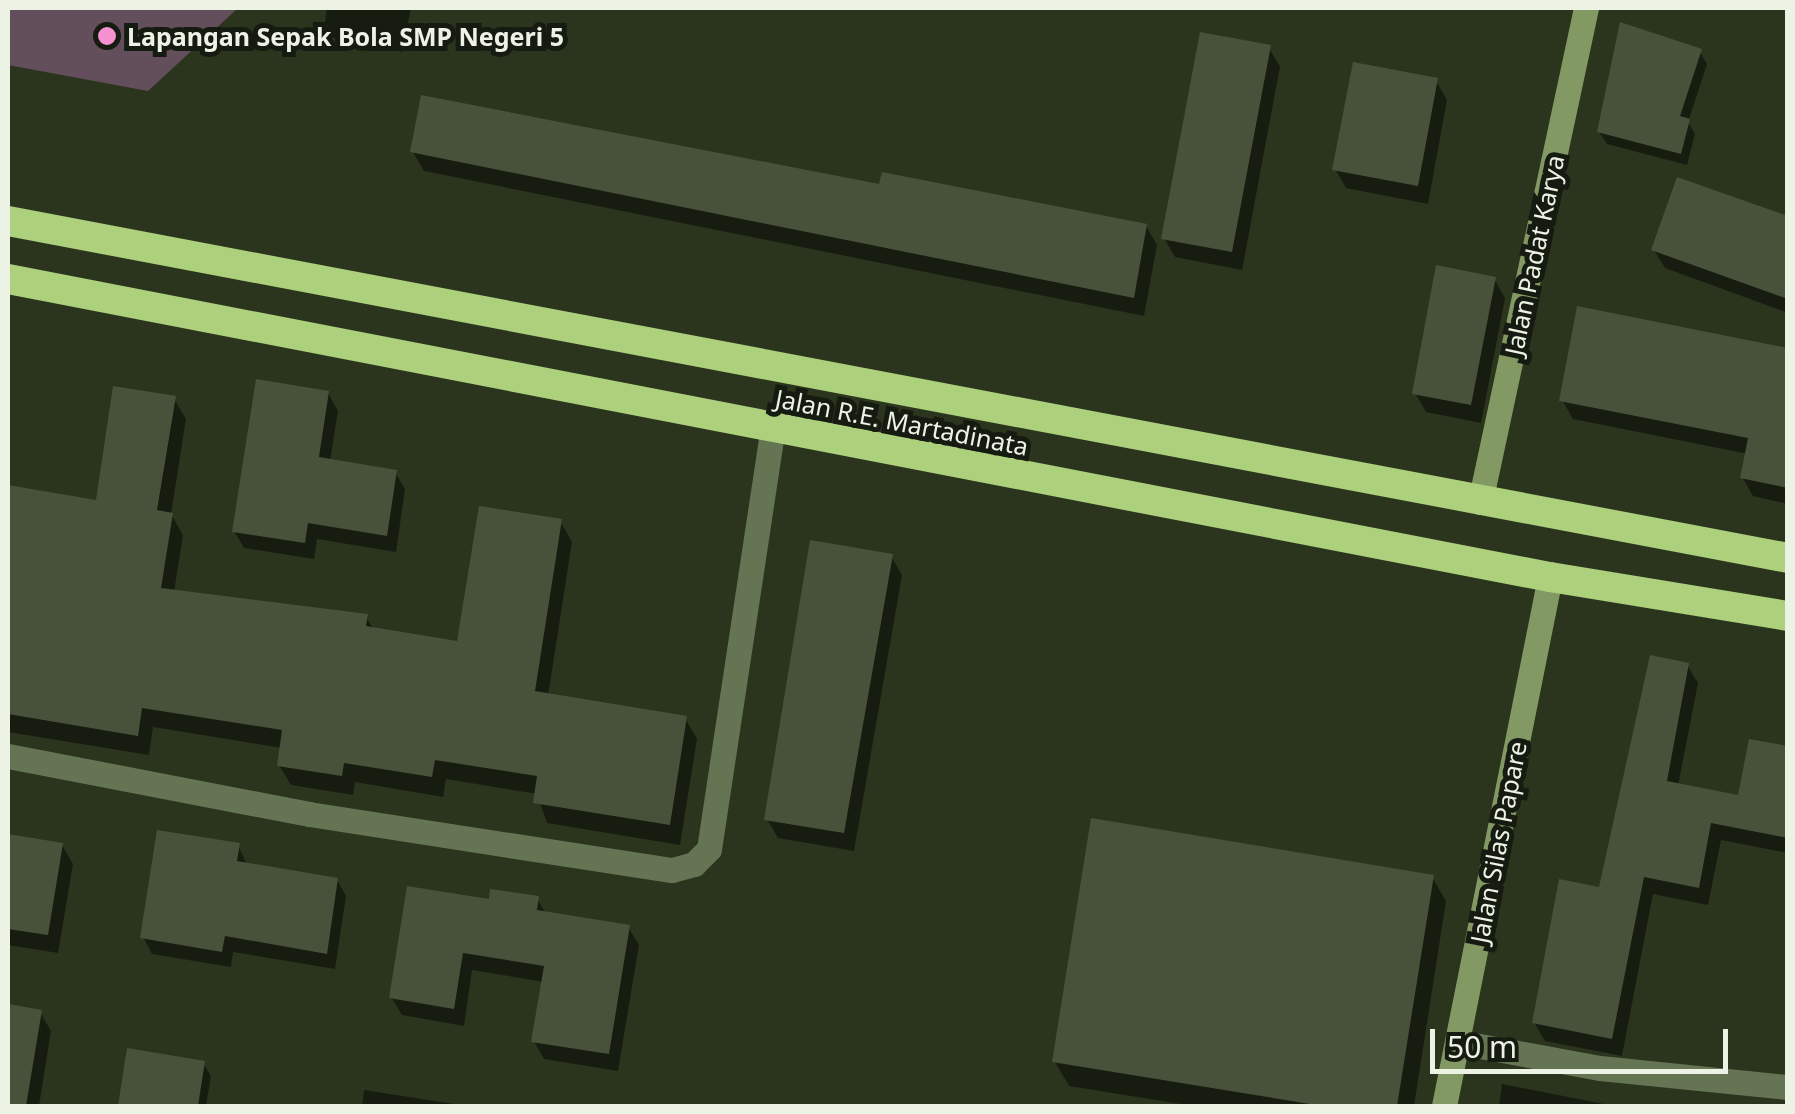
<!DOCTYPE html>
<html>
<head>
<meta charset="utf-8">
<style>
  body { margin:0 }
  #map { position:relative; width:1795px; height:1114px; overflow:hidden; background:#2b351e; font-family:"Noto Sans",sans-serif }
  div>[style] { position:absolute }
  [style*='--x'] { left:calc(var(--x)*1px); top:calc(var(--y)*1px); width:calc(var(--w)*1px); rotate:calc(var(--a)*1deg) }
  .green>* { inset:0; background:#634f5b }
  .shadow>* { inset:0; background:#0007 }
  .building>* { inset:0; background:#48523a }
  .street>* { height:25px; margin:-12.5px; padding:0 12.5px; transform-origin:12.5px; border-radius:12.5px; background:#657453 }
  .secondary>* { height:25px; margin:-12.5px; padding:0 12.5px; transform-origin:12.5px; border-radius:12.5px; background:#839964 }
  .highway>* { height:30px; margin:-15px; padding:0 15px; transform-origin:15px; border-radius:15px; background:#add07c }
  .dots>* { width:28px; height:28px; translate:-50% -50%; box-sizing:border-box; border:5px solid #161b11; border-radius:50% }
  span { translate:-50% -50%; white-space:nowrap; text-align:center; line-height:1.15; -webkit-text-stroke:10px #161b11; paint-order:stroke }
  .poi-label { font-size:25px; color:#ecf3e5; font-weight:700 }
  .left { translate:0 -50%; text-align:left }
  .street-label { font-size:25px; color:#ecf3e5 }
  .frame { position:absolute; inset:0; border:10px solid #ecf3e5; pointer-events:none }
  .scale { position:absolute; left:1430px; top:1029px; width:298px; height:45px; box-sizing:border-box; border:5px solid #ecf3e5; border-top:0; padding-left:12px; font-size:30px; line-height:35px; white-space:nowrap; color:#ecf3e5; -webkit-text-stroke:8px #161b11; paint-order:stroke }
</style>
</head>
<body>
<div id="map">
  <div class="green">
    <div style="clip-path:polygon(8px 8px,238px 8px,148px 91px,8px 65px)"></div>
  </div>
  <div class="shadow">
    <div style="clip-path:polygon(327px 8px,411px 8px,402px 52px,335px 39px,325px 22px)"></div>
    <div style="clip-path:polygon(1622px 25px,1700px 52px,1707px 64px,1688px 122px,1695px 134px,1687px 165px,1607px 144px,1599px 132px)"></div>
    <div style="clip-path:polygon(1269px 48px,1280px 67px,1242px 270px,1175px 257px,1164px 238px)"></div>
    <div style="clip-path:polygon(1436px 81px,1447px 100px,1428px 204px,1346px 188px,1335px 169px)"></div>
    <div style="clip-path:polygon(413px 152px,881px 187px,1146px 226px,1157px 245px,1144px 316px,424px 171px)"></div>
    <div style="clip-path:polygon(1788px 219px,1788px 313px,1665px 268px,1654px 250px)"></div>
    <div style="clip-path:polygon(1494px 279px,1505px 298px,1481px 423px,1426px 412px,1415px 393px)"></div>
    <div style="clip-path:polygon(1788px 351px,1788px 504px,1753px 496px,1742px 477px,1748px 454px,1573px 419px,1562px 400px)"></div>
    <div style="clip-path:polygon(328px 393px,338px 411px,330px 461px,395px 472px,405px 489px,396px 552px,317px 539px,314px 559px,244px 548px,234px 531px)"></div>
    <div style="clip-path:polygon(174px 399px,186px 419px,171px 514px,183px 535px,174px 592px,366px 617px,374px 630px,459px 644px,560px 521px,572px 542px,548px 696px,685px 718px,697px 739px,680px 845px,547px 823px,537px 794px,446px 779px,443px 797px,355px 782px,353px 795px,291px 785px,279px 765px,282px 748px,153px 727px,149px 755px,8px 732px,8px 488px,98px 503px)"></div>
    <div style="clip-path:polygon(891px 556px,902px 575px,854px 851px,778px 838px,767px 819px)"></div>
    <div style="clip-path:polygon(1687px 665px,1698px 683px,1678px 786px,1740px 798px,1788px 749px,1788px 853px,1721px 840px,1708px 905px,1653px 894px,1622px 1056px,1545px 1041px,1534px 1022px,1601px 890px)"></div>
    <div style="clip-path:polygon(8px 836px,62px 845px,73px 864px,58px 953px,8px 945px)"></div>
    <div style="clip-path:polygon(238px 845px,247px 865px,337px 880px,346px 896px,335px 969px,233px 952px,231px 967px,152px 954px,143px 937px)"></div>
    <div style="clip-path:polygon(1432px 877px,1446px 901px,1414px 1106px,1193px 1106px,1069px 1086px,1055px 1062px)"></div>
    <div style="clip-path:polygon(537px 899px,546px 914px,628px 927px,639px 945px,618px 1071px,544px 1059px,534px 1041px,544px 982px,472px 970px,464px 1026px,402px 1015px,391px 997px)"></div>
    <div style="clip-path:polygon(8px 1006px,40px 1012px,51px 1031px,39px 1106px,8px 1106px)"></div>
    <div style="clip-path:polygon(129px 1051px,203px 1063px,211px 1076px,206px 1106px,120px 1106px)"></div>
    <div style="clip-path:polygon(1502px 1084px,1614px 1106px,1499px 1106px)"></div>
    <div style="clip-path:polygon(364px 1090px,467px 1106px,362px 1106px)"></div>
  </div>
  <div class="building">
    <div style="clip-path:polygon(1620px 22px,1702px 49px,1680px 116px,1690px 119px,1681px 154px,1597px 132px)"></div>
    <div style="clip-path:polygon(1200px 32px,1271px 45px,1232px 252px,1161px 239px)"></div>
    <div style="clip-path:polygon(1353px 62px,1438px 78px,1418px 186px,1332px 170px)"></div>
    <div style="clip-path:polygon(421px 95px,879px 184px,882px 172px,1147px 224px,1134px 298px,410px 152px)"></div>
    <div style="clip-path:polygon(1677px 177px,1788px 216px,1788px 299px,1651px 250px)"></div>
    <div style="clip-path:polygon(1436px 265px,1496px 277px,1471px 405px,1412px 394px)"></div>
    <div style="clip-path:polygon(1577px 306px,1788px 348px,1788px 488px,1740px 478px,1748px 438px,1559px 401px)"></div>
    <div style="clip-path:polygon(256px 379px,329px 391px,319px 457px,397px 470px,387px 536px,308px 523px,305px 543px,232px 532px)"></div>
    <div style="clip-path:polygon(113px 386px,176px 396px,157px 510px,173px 513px,161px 588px,368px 614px,366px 626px,457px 641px,479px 506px,562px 519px,535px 691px,687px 716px,670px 825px,533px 803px,537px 776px,435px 760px,432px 777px,344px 763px,342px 776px,277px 766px,282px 730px,142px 708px,138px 736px,8px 714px,8px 485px,96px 500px)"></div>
    <div style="clip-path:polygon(810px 540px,893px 554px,844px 833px,764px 820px)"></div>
    <div style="clip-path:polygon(1650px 655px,1689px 663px,1667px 781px,1738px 795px,1749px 739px,1788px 746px,1788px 838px,1711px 823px,1699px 888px,1644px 877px,1612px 1039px,1532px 1023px,1559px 879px,1599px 887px)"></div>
    <div style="clip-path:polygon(1091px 818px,1434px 875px,1397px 1106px,1322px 1106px,1052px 1062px)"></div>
    <div style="clip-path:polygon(157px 830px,240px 843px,237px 861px,338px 878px,327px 954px,225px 936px,222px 952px,140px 938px)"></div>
    <div style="clip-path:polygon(8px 834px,63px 843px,48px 935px,8px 929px)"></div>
    <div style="clip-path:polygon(407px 886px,489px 899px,490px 889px,539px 896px,537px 910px,630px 925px,609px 1054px,531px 1042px,544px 966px,463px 953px,454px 1009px,389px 998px)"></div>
    <div style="clip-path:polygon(8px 1004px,42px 1010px,26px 1106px,8px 1106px)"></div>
    <div style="clip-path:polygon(127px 1048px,205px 1061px,198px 1106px,118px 1106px)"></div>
  </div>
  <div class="street">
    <div style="--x:8;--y:756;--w:307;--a:10.9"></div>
    <div style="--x:309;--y:814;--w:367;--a:8.8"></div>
    <div style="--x:672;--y:870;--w:23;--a:-15"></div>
    <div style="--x:694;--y:864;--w:21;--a:-45"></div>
    <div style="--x:709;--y:849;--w:426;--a:-81.4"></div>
    <div style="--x:1458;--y:1042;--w:144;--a:10.4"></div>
    <div style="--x:1600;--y:1068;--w:189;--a:5.8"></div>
  </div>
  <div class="secondary">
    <div style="--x:1480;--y:502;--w:505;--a:-77.89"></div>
    <div style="--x:1444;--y:1106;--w:540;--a:-78.67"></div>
  </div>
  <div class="highway">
    <div style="--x:8;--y:221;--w:1812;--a:10.72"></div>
    <div style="--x:8;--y:279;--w:1571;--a:10.94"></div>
    <div style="--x:1550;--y:577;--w:241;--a:9.3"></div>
  </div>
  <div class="dots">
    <div style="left:107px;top:36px;background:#f590d1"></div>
  </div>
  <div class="poi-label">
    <span class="left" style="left:127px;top:36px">Lapangan Sepak Bola SMP Negeri 5</span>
  </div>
  <div class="street-label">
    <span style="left:1534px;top:255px;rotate:-78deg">Jalan Padat Karya</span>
    <span style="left:902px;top:422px;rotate:11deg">Jalan R.E. Martadinata</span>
    <span style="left:1498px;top:842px;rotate:-79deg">Jalan Silas Papare</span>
  </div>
  <div class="frame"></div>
  <div class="scale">50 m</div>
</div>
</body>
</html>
